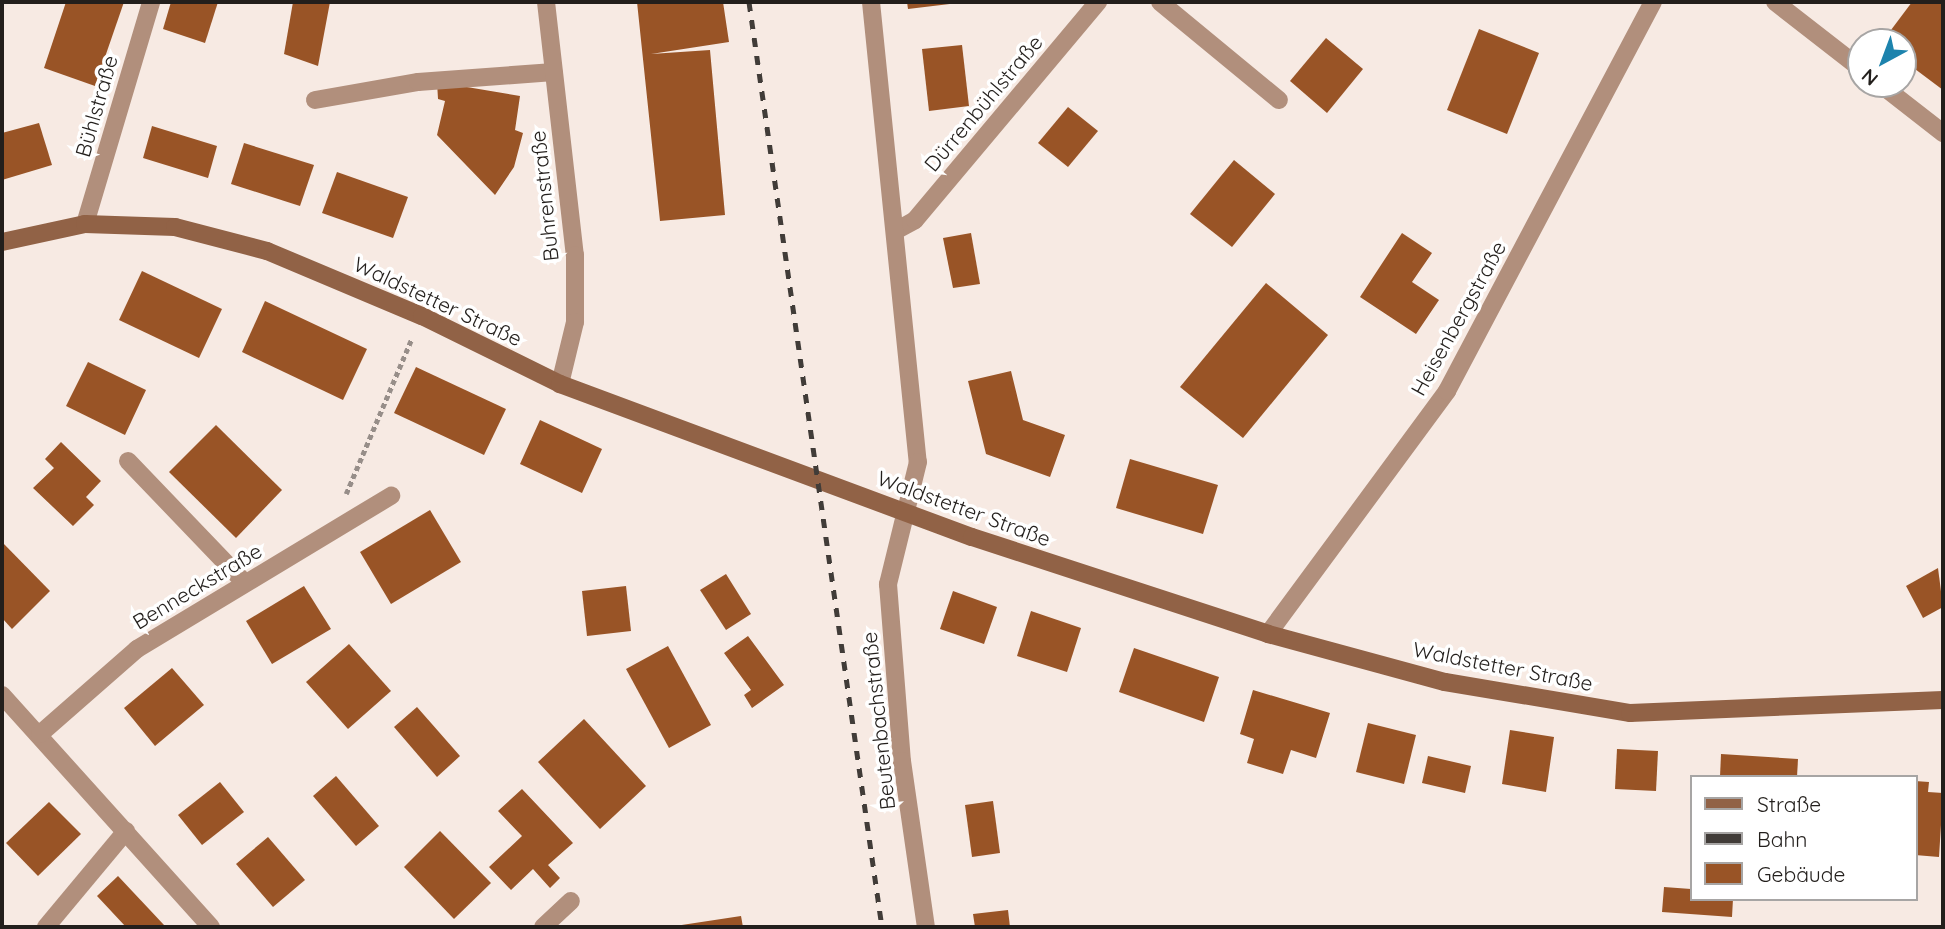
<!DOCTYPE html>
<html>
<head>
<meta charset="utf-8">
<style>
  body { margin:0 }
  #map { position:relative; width:1945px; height:929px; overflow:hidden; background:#f7eae3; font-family:Quicksand,sans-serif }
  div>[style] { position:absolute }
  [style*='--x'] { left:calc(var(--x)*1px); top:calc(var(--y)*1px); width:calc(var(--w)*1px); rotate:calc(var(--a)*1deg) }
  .building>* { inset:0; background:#995426 }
  .path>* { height:4.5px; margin-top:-2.25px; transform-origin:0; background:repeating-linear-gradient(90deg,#978e89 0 5px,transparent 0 8.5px) }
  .lane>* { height:18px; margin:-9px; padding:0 9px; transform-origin:9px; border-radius:9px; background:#b18f7c }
  .street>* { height:18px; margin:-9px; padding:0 9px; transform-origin:9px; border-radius:9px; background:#b18f7c }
  .secondary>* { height:18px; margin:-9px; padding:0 9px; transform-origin:9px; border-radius:9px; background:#916246 }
  .rail>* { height:5px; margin-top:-2.5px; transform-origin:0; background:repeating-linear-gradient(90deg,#413c38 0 9px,transparent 0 18px) }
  span { translate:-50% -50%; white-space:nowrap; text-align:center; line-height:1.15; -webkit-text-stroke:7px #fff; paint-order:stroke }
  .street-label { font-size:21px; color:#231f1c }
  .frame { position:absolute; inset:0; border:4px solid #231f1c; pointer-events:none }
  .legend { position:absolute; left:1690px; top:775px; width:228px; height:126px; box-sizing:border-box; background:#fff; border:2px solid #a7a5a4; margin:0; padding:9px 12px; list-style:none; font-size:21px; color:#231f1c }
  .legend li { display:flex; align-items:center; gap:14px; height:35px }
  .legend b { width:35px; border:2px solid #a7a5a4 }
  .north { position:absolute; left:1847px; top:28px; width:70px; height:70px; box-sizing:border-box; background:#fff; border:2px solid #a7a5a4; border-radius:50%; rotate:221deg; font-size:19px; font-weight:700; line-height:28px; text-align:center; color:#231f1c }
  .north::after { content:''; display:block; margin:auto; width:24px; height:32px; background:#1d83ad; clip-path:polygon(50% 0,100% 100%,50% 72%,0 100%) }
</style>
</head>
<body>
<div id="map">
  <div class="building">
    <div style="clip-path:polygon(66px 2px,124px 2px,95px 86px,44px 68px)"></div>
    <div style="clip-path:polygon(171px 2px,218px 2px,205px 43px,163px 29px)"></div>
    <div style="clip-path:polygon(293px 2px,330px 2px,318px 66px,284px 54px)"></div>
    <div style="clip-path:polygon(637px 2px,723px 2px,729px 42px,651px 54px,710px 50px,725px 215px,660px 221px)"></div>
    <div style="clip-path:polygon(907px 2px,958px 2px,958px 3px,908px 9px)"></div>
    <div style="clip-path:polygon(1912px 2px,1943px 2px,1943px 90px,1903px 60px,1903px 42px,1882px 42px)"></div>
    <div style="clip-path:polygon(1479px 29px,1539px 53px,1507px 134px,1447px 110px)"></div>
    <div style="clip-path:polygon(1326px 38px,1363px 69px,1327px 113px,1290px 81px)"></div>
    <div style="clip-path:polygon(962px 45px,969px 106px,929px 111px,922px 49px)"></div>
    <div style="clip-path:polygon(437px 82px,520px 96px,515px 130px,523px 133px,514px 167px,495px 195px,437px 135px,445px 101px,438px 99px)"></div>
    <div style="clip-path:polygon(1068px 107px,1098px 131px,1068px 167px,1038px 143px)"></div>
    <div style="clip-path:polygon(39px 123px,52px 165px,2px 180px,2px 133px)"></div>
    <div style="clip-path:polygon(152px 126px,217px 146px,208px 178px,143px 158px)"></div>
    <div style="clip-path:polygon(244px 143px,314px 165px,300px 206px,231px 184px)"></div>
    <div style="clip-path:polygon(1234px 160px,1275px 194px,1232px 247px,1190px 214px)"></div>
    <div style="clip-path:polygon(337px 172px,408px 197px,393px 238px,322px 213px)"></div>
    <div style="clip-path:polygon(971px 233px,980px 284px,953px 288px,943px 238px)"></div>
    <div style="clip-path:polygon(1402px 233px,1432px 253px,1412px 282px,1439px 300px,1416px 334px,1360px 297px)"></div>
    <div style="clip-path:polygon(142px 271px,222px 309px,199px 358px,119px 320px)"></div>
    <div style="clip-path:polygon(1266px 283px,1328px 335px,1243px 438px,1180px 387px)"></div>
    <div style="clip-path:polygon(265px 301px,367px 349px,343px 400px,242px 352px)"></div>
    <div style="clip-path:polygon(88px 362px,146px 390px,125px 435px,66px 406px)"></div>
    <div style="clip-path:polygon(416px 367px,506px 409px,484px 455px,394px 413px)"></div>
    <div style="clip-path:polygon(1011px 371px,1023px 420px,1065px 435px,1050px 477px,986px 454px,968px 381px)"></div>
    <div style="clip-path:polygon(540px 420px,602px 449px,582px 493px,520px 464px)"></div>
    <div style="clip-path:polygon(216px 425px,282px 490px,236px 538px,169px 472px)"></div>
    <div style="clip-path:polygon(61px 442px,101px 481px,86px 497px,94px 505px,73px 526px,33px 488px,54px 468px,45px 459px)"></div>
    <div style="clip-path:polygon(1130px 459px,1218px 485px,1203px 534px,1116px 508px)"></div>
    <div style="clip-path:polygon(430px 510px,461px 562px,391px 604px,360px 552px)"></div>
    <div style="clip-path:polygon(2px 542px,50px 591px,12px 629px,2px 618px)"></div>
    <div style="clip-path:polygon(1938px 568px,1943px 607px,1923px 618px,1906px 586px)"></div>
    <div style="clip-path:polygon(726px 574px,751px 614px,726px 630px,700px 590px)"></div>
    <div style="clip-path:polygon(304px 586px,331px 629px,272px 664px,246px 621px)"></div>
    <div style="clip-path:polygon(626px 586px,631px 631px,587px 636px,582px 591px)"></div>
    <div style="clip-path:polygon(953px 591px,997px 607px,984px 644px,940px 629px)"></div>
    <div style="clip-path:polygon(1031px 611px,1081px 628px,1067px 672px,1017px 656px)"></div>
    <div style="clip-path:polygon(748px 636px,784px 685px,752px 708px,744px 695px,751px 690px,724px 653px)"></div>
    <div style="clip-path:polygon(349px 644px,391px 691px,348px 729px,306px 682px)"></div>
    <div style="clip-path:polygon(668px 646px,711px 725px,669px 748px,626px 669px)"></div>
    <div style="clip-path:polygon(1134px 648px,1219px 677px,1204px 722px,1119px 692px)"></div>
    <div style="clip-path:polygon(172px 668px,204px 705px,155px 746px,124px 708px)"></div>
    <div style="clip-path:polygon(1253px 690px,1330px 713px,1316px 758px,1291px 750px,1283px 774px,1247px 763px,1254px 739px,1240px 734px)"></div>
    <div style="clip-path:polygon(417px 707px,460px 756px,437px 777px,394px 727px)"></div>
    <div style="clip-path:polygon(584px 719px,646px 786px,600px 829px,538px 762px)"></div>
    <div style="clip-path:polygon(1368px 723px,1416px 735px,1404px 784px,1356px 772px)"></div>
    <div style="clip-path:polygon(1510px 730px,1554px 737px,1546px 792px,1502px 784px)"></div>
    <div style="clip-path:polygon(1617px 749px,1658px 751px,1656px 791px,1615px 789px)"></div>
    <div style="clip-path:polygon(1721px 754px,1798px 759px,1797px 777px,1720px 777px)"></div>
    <div style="clip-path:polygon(1428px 756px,1471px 766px,1465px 793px,1422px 783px)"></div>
    <div style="clip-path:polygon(336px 776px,379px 826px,356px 846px,313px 796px)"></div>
    <div style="clip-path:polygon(1915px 781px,1929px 782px,1928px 792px,1943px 793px,1939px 857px,1915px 855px)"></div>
    <div style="clip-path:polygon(220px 782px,244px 812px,202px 845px,178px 815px)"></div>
    <div style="clip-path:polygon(522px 789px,573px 843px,548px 865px,560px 878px,550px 888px,533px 869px,511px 890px,489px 867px,522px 836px,498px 811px)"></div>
    <div style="clip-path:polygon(993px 801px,1000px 853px,972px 857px,965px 805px)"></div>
    <div style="clip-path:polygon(49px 802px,81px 834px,38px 876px,6px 843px)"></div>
    <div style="clip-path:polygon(440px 831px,491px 883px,454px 919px,404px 867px)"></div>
    <div style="clip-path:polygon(268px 837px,305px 880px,273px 907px,236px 864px)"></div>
    <div style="clip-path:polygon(118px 876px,164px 925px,161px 927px,126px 927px,97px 896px)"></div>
    <div style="clip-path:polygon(1664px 887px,1691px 889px,1691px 899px,1733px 899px,1732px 917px,1662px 912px)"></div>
    <div style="clip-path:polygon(1008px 910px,1010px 927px,975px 927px,973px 914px)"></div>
    <div style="clip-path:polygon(741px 916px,743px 927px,675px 927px,675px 926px)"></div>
  </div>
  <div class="path">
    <div style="--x:346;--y:494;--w:169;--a:-67.1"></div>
  </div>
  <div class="lane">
    <div style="--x:1160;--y:2;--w:154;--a:39.5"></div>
    <div style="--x:315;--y:100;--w:105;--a:-9.9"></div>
    <div style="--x:418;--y:82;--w:136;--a:-4.2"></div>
    <div style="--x:899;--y:229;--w:18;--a:-29"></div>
    <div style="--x:915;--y:220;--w:285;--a:-50"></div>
    <div style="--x:128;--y:461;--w:169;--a:46.2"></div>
  </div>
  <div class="street">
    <div style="--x:546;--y:2;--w:255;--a:83.5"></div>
    <div style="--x:575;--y:255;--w:67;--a:90"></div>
    <div style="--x:575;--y:322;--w:64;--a:103.6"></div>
    <div style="--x:871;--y:2;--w:462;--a:84.2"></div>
    <div style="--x:918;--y:462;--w:126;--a:103.8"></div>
    <div style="--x:888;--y:584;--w:178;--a:85.5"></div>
    <div style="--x:902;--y:761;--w:168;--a:81.8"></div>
    <div style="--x:1775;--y:2;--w:109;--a:37.9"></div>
    <div style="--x:1880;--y:84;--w:80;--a:37.9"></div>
    <div style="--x:85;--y:224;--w:232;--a:-73.4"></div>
    <div style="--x:1268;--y:634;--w:302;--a:-53.6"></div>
    <div style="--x:1447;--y:391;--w:440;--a:-62.1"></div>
    <div style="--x:2;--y:695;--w:312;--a:48"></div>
    <div style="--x:40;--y:734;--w:129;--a:-41.2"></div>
    <div style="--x:137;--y:649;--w:297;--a:-31.1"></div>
    <div style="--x:46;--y:927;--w:125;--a:-50.2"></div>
    <div style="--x:543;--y:927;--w:38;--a:-43"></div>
  </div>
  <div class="secondary">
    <div style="--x:2;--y:242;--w:85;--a:-12.2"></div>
    <div style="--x:85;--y:224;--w:90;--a:1.9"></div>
    <div style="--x:175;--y:227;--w:95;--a:14.6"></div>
    <div style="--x:267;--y:251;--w:168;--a:22.8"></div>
    <div style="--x:422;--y:316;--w:154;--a:26.2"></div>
    <div style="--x:560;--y:384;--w:439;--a:20.4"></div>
    <div style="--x:972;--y:537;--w:311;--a:18.1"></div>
    <div style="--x:1268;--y:634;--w:183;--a:15.2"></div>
    <div style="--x:1445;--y:682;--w:188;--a:9.5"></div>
    <div style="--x:1630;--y:713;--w:313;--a:-2.4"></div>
  </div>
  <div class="rail">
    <div style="--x:749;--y:2;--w:935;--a:81.82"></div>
  </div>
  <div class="street-label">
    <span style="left:983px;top:103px;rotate:-50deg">Dürrenbühlstraße</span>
    <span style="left:96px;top:106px;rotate:-74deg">Bühlstraße</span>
    <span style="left:544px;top:196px;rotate:-96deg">Buhrenstraße</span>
    <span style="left:438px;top:301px;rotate:25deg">Waldstetter Straße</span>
    <span style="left:1458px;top:318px;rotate:-61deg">Heisenbergstraße</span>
    <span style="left:964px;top:508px;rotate:20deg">Waldstetter Straße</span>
    <span style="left:197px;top:586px;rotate:-31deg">Benneckstraße</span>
    <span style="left:1503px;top:666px;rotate:11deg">Waldstetter Straße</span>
    <span style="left:878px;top:721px;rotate:-96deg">Beutenbachstraße</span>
  </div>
  <div class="frame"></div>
  <ul class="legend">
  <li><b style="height:9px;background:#916246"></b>Straße</li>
  <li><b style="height:9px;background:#413c38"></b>Bahn</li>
  <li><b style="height:19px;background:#995426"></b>Gebäude</li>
  </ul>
  <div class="north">N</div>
</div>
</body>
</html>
